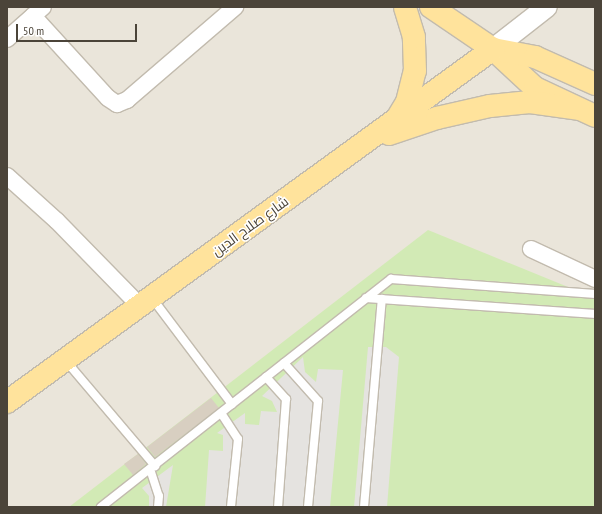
<!DOCTYPE html>
<html>
<head>
<meta charset="utf-8">
<style>
  body { margin:0 }
  #map { position:relative; width:602px; height:514px; overflow:hidden; background:#f6f3ec; font-family:"PT Sans Narrow",Cairo,sans-serif }
  div>[style] { position:absolute }
  [style*='--x'] { left:calc(var(--x)*1px); top:calc(var(--y)*1px); width:calc(var(--w)*1px); rotate:calc(var(--a)*1deg) }
  .residential>* { inset:0; background:#eae5da }
  .green>* { inset:0; background:#d2eab5 }
  .parking>* { inset:0; background:#e5e3e0 }
  .building>* { inset:0; background:#d8cfc1 }
  .roads { filter:drop-shadow(1px 0 #c2bbae) drop-shadow(-1px 0 #c2bbae) drop-shadow(0 1px #c2bbae) drop-shadow(0 -1px #c2bbae) }
  .service>* { height:8px; margin:-4px; padding:0 4px; transform-origin:4px; border-radius:4px; background:#fff }
  .minor>* { height:16px; margin:-8px; padding:0 8px; transform-origin:8px; border-radius:8px; background:#fff }
  .tertiary>* { height:20px; margin:-10px; padding:0 10px; transform-origin:10px; border-radius:10px; background:#fff }
  .primary>* { height:22px; margin:-11px; padding:0 11px; transform-origin:11px; border-radius:11px; background:#ffe39c }
  span { translate:-50% -50%; white-space:nowrap; text-align:center; line-height:1.15; -webkit-text-stroke:3px #fff; paint-order:stroke }
  .street-label { font-size:14px; color:#4b4439 }
  .frame { position:absolute; inset:0; border:8px solid #4b4439; pointer-events:none }
  .scale { position:absolute; left:16px; top:24px; width:121px; height:18px; box-sizing:border-box; border:2px solid #4b4439; border-top:0; padding-left:5px; font-size:12px; line-height:14px; white-space:nowrap; color:#4b4439; -webkit-text-stroke:3px #fff; paint-order:stroke }
</style>
</head>
<body>
<div id="map">
  <div class="residential">
    <div style="clip-path:polygon(7px 7px,595px 7px,595px 507px,7px 507px)"></div>
  </div>
  <div class="green">
    <div style="clip-path:polygon(428px 230px,595px 298px,595px 507px,69px 507px)"></div>
  </div>
  <div class="parking">
    <div style="clip-path:polygon(368px 347px,386px 347px,399px 357px,387px 507px,354px 507px)"></div>
    <div style="clip-path:polygon(303px 357px,305px 372px,316px 382px,318px 369px,343px 370px,330px 507px,205px 507px,209px 450px,223px 451px,223px 435px,217px 433px,245px 413px,245px 424px,259px 425px,261px 411px,277px 412px,272px 401px,262px 396px)"></div>
    <div style="clip-path:polygon(173px 465px,166px 507px,149px 507px,149px 496px,142px 488px)"></div>
  </div>
  <div class="building">
    <div style="clip-path:polygon(211px 398px,219px 408px,155px 457px,147px 447px)"></div>
    <div style="clip-path:polygon(138px 454px,146px 464px,133px 475px,124px 464px)"></div>
  </div>
  <div class="roads">
    <div class="service">
      <div style="--x:152;--y:298;--w:133;--a:53"></div>
      <div style="--x:366;--y:298;--w:230;--a:4"></div>
      <div style="--x:66;--y:361;--w:138;--a:49.7"></div>
      <div style="--x:284;--y:363;--w:51;--a:48.2"></div>
      <div style="--x:318;--y:401;--w:106;--a:95.4"></div>
      <div style="--x:266;--y:377;--w:30;--a:48"></div>
      <div style="--x:286;--y:399;--w:108;--a:94.2"></div>
      <div style="--x:221;--y:413;--w:31;--a:57"></div>
      <div style="--x:238;--y:439;--w:68;--a:95.9"></div>
      <div style="--x:150;--y:469;--w:28;--a:72"></div>
      <div style="--x:159;--y:496;--w:11;--a:95"></div>
      <div style="--x:101;--y:507;--w:369;--a:-38.2"></div>
      <div style="--x:391;--y:279;--w:205;--a:4.2"></div>
      <div style="--x:364;--y:507;--w:209;--a:-85.1"></div>
    </div>
    <div class="minor">
      <div style="--x:33;--y:16;--w:111;--a:47.6"></div>
      <div style="--x:108;--y:98;--w:11;--a:34"></div>
      <div style="--x:117;--y:104;--w:11;--a:-22"></div>
      <div style="--x:127;--y:100;--w:143;--a:-40.7"></div>
      <div style="--x:7;--y:39;--w:48;--a:-41.6"></div>
      <div style="--x:7;--y:176;--w:67;--a:42"></div>
      <div style="--x:57;--y:221;--w:119;--a:45.7"></div>
      <div style="--x:531;--y:249;--w:71;--a:25.1"></div>
    </div>
    <div class="tertiary">
      <div style="--x:493;--y:49;--w:68;--a:-37.9"></div>
    </div>
    <div class="primary">
      <div style="--x:431;--y:7;--w:75;--a:34.1"></div>
      <div style="--x:493;--y:49;--w:57;--a:42.9"></div>
      <div style="--x:535;--y:88;--w:66;--a:25"></div>
      <div style="--x:493;--y:49;--w:43;--a:10.8"></div>
      <div style="--x:535;--y:57;--w:66;--a:24.2"></div>
      <div style="--x:398;--y:117;--w:17;--a:-59"></div>
      <div style="--x:407;--y:102;--w:32;--a:-76"></div>
      <div style="--x:415;--y:71;--w:34;--a:-92"></div>
      <div style="--x:414;--y:37;--w:31;--a:-107"></div>
      <div style="--x:389;--y:134;--w:51;--a:-18.4"></div>
      <div style="--x:437;--y:118;--w:54;--a:-12.8"></div>
      <div style="--x:490;--y:106;--w:40;--a:-5.7"></div>
      <div style="--x:530;--y:102;--w:49;--a:8.1"></div>
      <div style="--x:7;--y:402;--w:601;--a:-35.99"></div>
    </div>
  </div>
  <div class="street-label">
    <span style="left:250px;top:226px;rotate:-36deg">شارع صلاح الدين</span>
  </div>
  <div class="frame"></div>
  <div class="scale">50 m</div>
</div>
</body>
</html>
